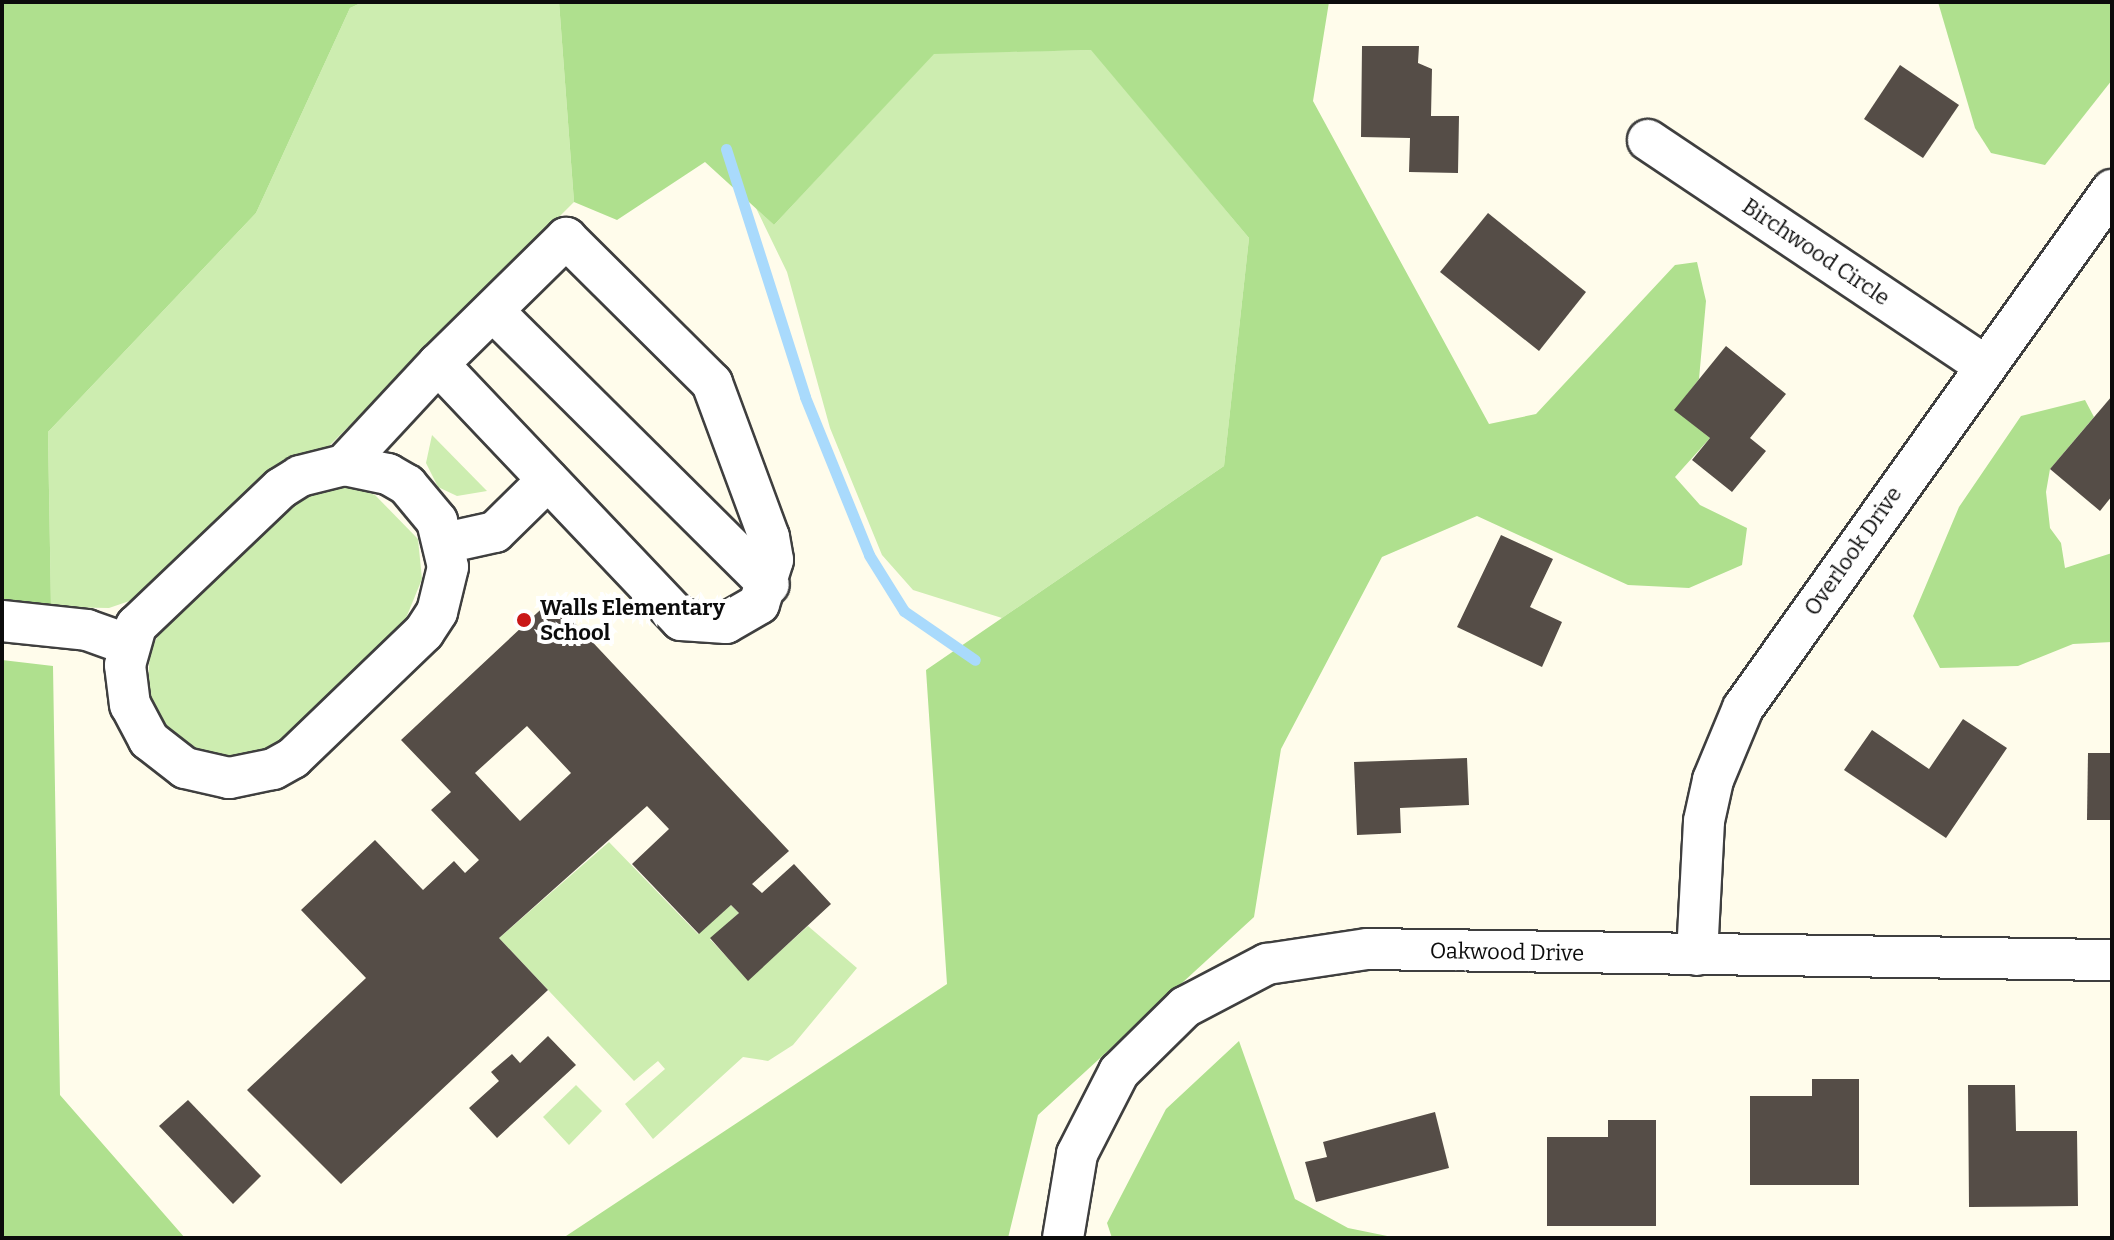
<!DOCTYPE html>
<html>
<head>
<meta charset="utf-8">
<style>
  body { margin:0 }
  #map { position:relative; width:2114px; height:1240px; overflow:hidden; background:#fffceb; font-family:Bitter,serif }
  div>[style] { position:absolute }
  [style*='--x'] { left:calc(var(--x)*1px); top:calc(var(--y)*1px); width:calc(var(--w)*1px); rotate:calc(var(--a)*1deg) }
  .green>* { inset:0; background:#cdedb0 }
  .forest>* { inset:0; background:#afe08e }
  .stream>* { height:11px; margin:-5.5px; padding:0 5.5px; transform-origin:5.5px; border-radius:5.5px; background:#a9dafc }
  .building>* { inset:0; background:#554d47 }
  .roads { filter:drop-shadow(2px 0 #3f3f3f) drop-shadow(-2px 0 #3f3f3f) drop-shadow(0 2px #3f3f3f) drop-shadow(0 -2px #3f3f3f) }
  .minor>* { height:40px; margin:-20px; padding:0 20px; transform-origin:20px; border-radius:20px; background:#fff }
  .dots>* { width:22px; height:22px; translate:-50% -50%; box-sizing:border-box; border:4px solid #fff; border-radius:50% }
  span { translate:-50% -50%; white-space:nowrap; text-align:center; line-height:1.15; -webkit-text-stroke:8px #fff; paint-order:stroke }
  .street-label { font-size:22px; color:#0c0c0c }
  .poi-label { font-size:22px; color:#0c0c0c; font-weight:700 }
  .left { translate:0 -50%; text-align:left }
  .frame { position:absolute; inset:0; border:4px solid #0c0c0c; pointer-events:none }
</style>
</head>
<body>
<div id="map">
  <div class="green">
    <div style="clip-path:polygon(363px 2px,559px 2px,574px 202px,324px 451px,141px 597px,109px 608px,51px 607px,48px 432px,256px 213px,350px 8px)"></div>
    <div style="clip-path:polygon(1092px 50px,1249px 238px,1224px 466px,1002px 618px,913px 590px,882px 555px,830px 428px,787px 272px,756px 208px,774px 225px,934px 53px)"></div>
    <div style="clip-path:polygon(432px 435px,487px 491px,457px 496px,438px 487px,426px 463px)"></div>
    <div style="clip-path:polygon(344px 484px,375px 495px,418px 539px,422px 579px,404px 623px,303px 725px,264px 752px,236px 758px,187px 748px,155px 714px,148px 684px,150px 650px,162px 629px,300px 495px)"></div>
    <div style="clip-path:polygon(609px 842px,698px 934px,731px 905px,739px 913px,710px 939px,748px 980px,808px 926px,857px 968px,793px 1045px,768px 1061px,743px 1057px,653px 1139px,625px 1104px,665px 1069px,658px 1061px,634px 1081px,499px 938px)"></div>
    <div style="clip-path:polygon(576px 1085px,602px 1111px,569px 1145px,543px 1117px)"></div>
  </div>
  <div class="forest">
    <div style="clip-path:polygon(2px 2px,363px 2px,350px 8px,256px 213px,48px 432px,51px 607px,2px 610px)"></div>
    <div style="clip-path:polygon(559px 2px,1329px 2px,1313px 101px,1489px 424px,1536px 414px,1675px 265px,1697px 262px,1706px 301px,1699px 379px,1675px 410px,1710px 438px,1675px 477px,1700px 505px,1747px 528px,1742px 565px,1689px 588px,1628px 585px,1477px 516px,1382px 557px,1281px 749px,1254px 917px,1038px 1115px,1008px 1238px,563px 1238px,947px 984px,926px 670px,1224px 466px,1249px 238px,1091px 50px,934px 54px,774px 225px,705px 162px,617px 220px,574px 202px)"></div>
    <div style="clip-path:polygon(1938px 2px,2112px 2px,2112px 80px,2045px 165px,1991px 153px,1975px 128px)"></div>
    <div style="clip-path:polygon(2085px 400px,2094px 417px,2050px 469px,2046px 492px,2050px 528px,2061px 543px,2065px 568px,2112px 553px,2112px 642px,2073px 644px,2018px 666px,1940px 668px,1913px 616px,1959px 507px,2021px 416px)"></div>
    <div style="clip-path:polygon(2px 660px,53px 666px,60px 1095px,185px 1238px,2px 1238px)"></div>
    <div style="clip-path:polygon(1239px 1041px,1295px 1199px,1348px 1228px,1397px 1238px,1112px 1238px,1107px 1223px,1166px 1109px)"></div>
  </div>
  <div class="stream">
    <div style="--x:726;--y:149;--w:260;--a:72.3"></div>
    <div style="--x:805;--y:397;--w:170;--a:67.9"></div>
    <div style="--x:869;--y:555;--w:66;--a:58"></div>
    <div style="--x:904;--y:611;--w:86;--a:34.6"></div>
  </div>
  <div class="building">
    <div style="clip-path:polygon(1362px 46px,1419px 46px,1418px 63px,1432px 69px,1431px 116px,1459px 116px,1458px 173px,1409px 172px,1410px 138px,1361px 137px)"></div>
    <div style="clip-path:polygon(1900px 65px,1959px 105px,1923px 158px,1864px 119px)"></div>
    <div style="clip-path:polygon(1488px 213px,1586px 292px,1539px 351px,1440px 272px)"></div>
    <div style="clip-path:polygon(1726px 346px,1786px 394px,1750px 438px,1766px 451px,1732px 492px,1692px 460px,1710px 438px,1674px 410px)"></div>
    <div style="clip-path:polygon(2112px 396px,2112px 496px,2100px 511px,2050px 469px)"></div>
    <div style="clip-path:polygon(1501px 535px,1553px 559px,1530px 607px,1562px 622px,1542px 667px,1457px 627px)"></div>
    <div style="clip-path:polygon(evenodd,552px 599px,789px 851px,752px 884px,762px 893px,794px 864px,831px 904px,748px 981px,710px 938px,739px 913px,731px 905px,699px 934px,632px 864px,669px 829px,647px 806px,499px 938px,548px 990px,341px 1184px,247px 1090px,366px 978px,301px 910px,375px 840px,423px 890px,454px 861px,465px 873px,479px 860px,431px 810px,451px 792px,401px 740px,552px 599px,527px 726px,571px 773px,520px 821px,475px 773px,527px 726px)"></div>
    <div style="clip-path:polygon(1963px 719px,2007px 748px,1946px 838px,1844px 770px,1872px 730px,1929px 769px)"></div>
    <div style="clip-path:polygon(2088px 753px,2112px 753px,2112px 820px,2087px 820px)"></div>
    <div style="clip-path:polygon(1467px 758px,1469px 805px,1400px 808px,1401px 833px,1357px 835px,1354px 762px)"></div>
    <div style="clip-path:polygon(548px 1036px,576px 1065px,497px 1138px,469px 1108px,499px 1081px,491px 1072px,512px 1054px,520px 1063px)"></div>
    <div style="clip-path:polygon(1812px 1079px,1859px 1079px,1859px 1185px,1750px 1185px,1750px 1096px,1812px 1096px)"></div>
    <div style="clip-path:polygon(1968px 1085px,2015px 1085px,2016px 1131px,2077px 1131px,2078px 1206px,1969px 1207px)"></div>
    <div style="clip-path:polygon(188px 1100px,261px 1176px,233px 1204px,159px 1126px)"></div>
    <div style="clip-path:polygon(1435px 1112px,1449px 1168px,1316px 1202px,1305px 1162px,1327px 1157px,1323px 1142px)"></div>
    <div style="clip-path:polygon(1608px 1120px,1656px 1120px,1656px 1226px,1547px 1226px,1547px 1137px,1608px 1137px)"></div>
  </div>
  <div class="roads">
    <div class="minor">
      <div style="--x:1648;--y:140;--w:403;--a:33.8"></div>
      <div style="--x:494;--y:312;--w:387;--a:44.8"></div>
      <div style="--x:344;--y:465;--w:138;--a:-47.1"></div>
      <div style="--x:438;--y:364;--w:180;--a:-44.5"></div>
      <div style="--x:566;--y:238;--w:206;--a:44.8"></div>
      <div style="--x:712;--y:383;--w:164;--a:69.7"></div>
      <div style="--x:769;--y:537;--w:23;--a:80"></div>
      <div style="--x:773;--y:560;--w:46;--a:107.7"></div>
      <div style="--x:759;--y:604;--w:38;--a:150"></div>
      <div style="--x:726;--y:623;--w:45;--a:-176.2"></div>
      <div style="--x:681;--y:620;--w:353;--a:-133.5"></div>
      <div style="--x:344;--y:465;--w:45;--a:11.6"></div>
      <div style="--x:388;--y:474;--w:22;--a:30"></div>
      <div style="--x:407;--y:485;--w:47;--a:50.2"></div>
      <div style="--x:437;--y:521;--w:47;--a:76.6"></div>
      <div style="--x:448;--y:567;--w:46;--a:103.7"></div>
      <div style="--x:437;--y:612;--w:24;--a:123"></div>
      <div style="--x:424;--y:632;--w:182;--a:136.1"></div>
      <div style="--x:293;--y:758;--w:23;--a:151"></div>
      <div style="--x:273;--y:769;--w:45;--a:168.4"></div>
      <div style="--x:229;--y:778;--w:45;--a:-167.2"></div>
      <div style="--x:185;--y:768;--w:46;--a:-142.1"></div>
      <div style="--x:149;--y:740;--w:40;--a:-118"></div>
      <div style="--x:130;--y:705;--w:40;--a:-97.1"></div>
      <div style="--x:125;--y:665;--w:41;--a:-74.2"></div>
      <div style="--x:136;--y:626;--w:200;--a:-43.6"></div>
      <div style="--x:281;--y:488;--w:22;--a:-32"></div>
      <div style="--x:300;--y:476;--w:45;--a:-14"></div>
      <div style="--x:445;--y:543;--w:51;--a:-12.4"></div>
      <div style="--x:495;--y:532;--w:74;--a:-44.5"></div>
      <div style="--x:2;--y:621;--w:85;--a:6"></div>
      <div style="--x:87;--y:630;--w:45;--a:19.7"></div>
      <div style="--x:1697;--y:955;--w:134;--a:-87"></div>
      <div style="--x:1704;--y:821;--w:42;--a:-77.6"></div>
      <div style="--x:1713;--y:780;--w:78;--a:-67.4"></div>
      <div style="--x:1743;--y:708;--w:636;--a:-54.54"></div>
      <div style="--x:1063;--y:1238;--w:85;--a:-80.5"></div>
      <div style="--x:1077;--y:1154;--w:92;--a:-62.9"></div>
      <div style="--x:1119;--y:1072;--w:93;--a:-44.6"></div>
      <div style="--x:1185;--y:1007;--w:93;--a:-27.7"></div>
      <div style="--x:1267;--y:964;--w:101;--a:-8.5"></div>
      <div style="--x:1367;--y:949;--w:745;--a:0.85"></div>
    </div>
  </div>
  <div class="dots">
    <div style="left:524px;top:620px;background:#c91717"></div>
  </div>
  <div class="street-label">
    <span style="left:1816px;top:252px;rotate:34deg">Birchwood Circle</span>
    <span style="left:1853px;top:551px;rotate:-55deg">Overlook Drive</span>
    <span style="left:1507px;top:952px;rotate:1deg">Oakwood Drive</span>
  </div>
  <div class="poi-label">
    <span class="left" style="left:540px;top:620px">Walls Elementary<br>School</span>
  </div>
  <div class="frame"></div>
</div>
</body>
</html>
